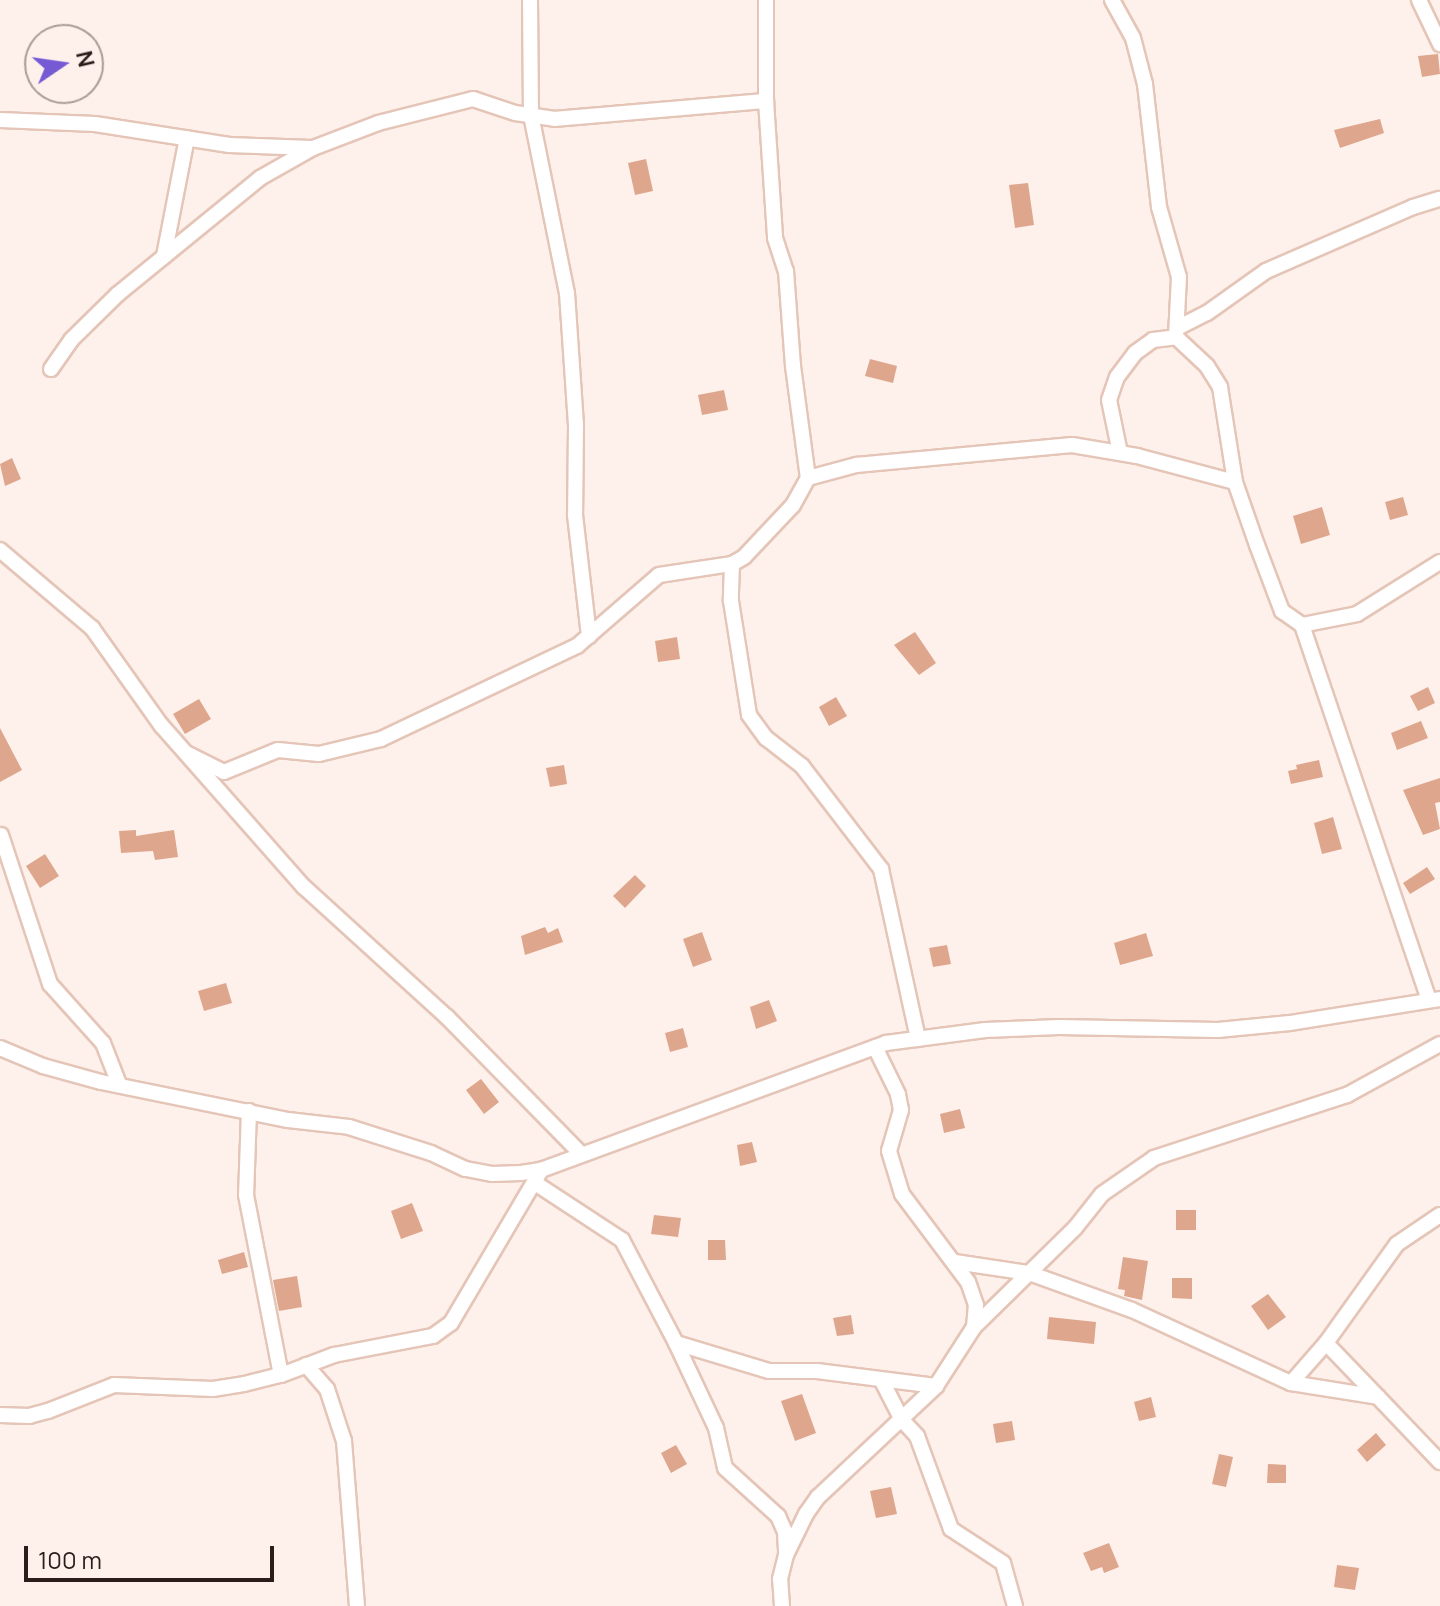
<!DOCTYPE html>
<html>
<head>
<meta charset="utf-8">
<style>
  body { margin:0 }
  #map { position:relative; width:1440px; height:1606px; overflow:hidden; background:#fef1ec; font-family:Manrope,sans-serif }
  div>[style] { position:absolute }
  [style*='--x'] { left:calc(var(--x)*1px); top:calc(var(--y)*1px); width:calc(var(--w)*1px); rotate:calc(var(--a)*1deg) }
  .building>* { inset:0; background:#dea68c }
  .roads { filter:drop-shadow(2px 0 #e4c5b7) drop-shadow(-2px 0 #e4c5b7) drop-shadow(0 2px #e4c5b7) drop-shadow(0 -2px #e4c5b7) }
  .street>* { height:14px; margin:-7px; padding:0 7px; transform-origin:7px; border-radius:7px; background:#fff }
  span { translate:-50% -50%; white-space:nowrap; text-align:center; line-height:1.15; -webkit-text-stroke:6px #fef1ec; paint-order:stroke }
  .north { position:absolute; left:24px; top:24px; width:80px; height:80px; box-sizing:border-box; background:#fef1ec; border:2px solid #a99d98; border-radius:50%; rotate:77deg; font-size:22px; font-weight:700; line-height:32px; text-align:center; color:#291e19 }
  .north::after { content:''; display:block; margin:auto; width:28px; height:36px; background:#755ad4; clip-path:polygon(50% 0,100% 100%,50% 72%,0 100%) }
  .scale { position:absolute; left:24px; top:1546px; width:250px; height:36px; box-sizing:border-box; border:4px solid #291e19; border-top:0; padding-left:10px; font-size:24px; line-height:28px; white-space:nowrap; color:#291e19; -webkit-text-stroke:6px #fef1ec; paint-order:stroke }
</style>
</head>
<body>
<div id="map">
  <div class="building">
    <div style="clip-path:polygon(1438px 54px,1440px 74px,1422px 77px,1418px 56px)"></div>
    <div style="clip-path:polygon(1380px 119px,1384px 133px,1340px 148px,1334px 130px)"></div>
    <div style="clip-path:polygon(646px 159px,653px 191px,635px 195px,628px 163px)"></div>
    <div style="clip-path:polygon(1028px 183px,1034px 225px,1015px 228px,1009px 185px)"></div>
    <div style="clip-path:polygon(870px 359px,897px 366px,893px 383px,865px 376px)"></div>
    <div style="clip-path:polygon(724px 390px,728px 410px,702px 415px,698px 395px)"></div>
    <div style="clip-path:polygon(12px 458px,21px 479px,5px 486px,0 464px)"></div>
    <div style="clip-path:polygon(1403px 497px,1408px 515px,1390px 520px,1385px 502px)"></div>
    <div style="clip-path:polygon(1322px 507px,1330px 535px,1301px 544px,1293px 516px)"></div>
    <div style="clip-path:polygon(915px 632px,936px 663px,919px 675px,894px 645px)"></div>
    <div style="clip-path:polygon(677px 637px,680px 659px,658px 662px,655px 641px)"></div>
    <div style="clip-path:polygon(1428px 687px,1435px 703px,1418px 711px,1410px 696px)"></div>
    <div style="clip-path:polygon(836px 697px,847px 716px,829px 726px,819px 707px)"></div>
    <div style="clip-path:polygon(199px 699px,211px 719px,185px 734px,173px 714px)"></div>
    <div style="clip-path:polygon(1421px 721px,1428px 738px,1397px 750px,1391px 733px)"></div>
    <div style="clip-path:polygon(0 728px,22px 770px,0 782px)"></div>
    <div style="clip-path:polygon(1319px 760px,1323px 777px,1291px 784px,1288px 771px,1297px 769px,1296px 765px)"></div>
    <div style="clip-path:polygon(564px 765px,567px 784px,550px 787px,546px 768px)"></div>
    <div style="clip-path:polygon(1440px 778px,1440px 802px,1435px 803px,1440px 829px,1423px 835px,1403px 790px)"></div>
    <div style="clip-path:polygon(1333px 817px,1342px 849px,1322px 854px,1314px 823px)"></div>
    <div style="clip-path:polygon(136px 830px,136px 836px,174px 830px,178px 857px,155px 860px,153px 851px,121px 853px,119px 831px)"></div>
    <div style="clip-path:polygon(45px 854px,59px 876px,40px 888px,26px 866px)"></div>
    <div style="clip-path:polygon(1427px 867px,1435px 879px,1410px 894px,1403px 883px)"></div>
    <div style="clip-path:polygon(635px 875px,646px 886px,625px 908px,613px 896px)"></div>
    <div style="clip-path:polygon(545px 927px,548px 933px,558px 928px,563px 942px,525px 955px,521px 936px)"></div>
    <div style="clip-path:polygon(702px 932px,712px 960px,693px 967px,683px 939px)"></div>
    <div style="clip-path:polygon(1146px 933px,1153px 956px,1120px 965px,1114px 943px)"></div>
    <div style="clip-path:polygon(947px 945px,951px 964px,933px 967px,929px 948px)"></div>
    <div style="clip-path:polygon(226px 983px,232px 1003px,204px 1011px,198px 991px)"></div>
    <div style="clip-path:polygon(769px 1000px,777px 1021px,756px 1029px,750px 1007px)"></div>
    <div style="clip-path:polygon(683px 1028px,688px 1047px,670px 1052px,665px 1033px)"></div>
    <div style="clip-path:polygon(481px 1079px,499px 1102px,484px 1114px,466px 1090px)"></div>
    <div style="clip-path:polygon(960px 1109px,965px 1128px,944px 1133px,940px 1114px)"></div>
    <div style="clip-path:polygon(752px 1142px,757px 1162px,740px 1166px,737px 1145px)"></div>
    <div style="clip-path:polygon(412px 1203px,423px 1231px,401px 1239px,391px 1211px)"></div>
    <div style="clip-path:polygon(1176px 1210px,1196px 1210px,1196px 1230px,1176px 1230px)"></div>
    <div style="clip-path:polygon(654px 1215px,681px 1218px,678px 1237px,651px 1234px)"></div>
    <div style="clip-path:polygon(708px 1240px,725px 1240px,726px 1260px,708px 1260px)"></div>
    <div style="clip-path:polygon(244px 1252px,248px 1267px,222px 1274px,218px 1260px)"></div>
    <div style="clip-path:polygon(1123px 1257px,1148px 1261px,1142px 1300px,1124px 1296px,1125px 1290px,1118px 1289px)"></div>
    <div style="clip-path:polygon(297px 1276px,302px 1307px,279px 1311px,273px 1280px)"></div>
    <div style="clip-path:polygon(1172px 1278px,1192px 1278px,1192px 1299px,1172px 1298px)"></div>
    <div style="clip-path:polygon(1268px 1294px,1286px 1317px,1268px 1330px,1251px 1306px)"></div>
    <div style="clip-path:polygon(851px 1315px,854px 1334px,837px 1336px,833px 1318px)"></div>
    <div style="clip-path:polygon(1049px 1317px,1096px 1322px,1094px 1344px,1047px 1339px)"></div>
    <div style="clip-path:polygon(802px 1394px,816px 1433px,795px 1441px,781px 1401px)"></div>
    <div style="clip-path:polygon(1151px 1397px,1156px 1417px,1139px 1421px,1134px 1402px)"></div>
    <div style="clip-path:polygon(1012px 1421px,1015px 1440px,996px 1443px,993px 1424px)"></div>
    <div style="clip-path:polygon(1376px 1433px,1386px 1445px,1367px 1462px,1357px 1450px)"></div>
    <div style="clip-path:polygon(676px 1445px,687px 1464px,671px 1473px,661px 1453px)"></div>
    <div style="clip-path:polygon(1219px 1454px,1233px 1457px,1226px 1487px,1212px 1484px)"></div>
    <div style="clip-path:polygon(1268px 1464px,1286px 1465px,1286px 1483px,1267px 1483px)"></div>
    <div style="clip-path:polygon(891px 1487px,897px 1514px,876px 1518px,870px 1491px)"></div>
    <div style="clip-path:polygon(1109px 1543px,1119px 1567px,1104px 1573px,1102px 1567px,1091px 1571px,1083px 1553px)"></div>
    <div style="clip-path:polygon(1337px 1565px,1359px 1568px,1355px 1590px,1334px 1587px)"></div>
  </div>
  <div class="roads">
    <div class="street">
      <div style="--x:530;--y:0;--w:115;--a:89.5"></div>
      <div style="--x:531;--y:115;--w:182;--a:78.6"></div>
      <div style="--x:567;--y:293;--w:132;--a:86.1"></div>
      <div style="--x:576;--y:425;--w:90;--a:90.6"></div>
      <div style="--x:575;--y:515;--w:122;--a:83.4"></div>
      <div style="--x:1112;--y:0;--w:43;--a:61.1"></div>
      <div style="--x:1133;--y:38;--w:48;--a:75.4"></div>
      <div style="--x:1145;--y:84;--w:124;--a:83.5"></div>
      <div style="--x:1159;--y:207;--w:73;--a:74.1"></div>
      <div style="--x:1179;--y:277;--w:60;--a:92.9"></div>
      <div style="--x:1176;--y:337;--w:42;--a:43.1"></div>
      <div style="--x:1207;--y:366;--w:25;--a:58"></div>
      <div style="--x:1220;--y:387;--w:96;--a:81"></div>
      <div style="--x:1235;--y:482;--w:67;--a:70.8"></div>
      <div style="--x:1257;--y:545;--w:71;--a:69.3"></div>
      <div style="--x:1282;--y:611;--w:24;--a:35"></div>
      <div style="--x:1302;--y:625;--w:396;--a:71.3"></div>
      <div style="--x:1419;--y:0;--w:49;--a:64.5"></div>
      <div style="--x:766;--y:101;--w:137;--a:86.2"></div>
      <div style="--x:775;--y:238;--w:35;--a:72"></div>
      <div style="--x:786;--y:271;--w:95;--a:85.8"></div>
      <div style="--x:793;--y:366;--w:113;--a:82.4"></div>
      <div style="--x:0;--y:120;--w:95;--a:2.4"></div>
      <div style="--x:95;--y:124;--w:136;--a:8.9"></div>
      <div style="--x:229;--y:145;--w:83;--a:2.1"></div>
      <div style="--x:164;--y:256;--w:120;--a:-79"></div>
      <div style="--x:1179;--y:327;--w:31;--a:-27"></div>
      <div style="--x:1207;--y:313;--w:72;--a:-35.4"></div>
      <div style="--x:1266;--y:271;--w:160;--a:-23.5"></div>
      <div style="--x:1413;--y:207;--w:28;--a:-17"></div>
      <div style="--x:51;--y:369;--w:35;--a:-55"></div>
      <div style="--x:71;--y:340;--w:66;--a:-44.4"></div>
      <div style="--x:118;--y:294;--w:183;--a:-39.2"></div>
      <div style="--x:260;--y:178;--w:61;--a:-29.5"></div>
      <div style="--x:313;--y:148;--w:70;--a:-21"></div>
      <div style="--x:378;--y:123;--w:98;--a:-14.2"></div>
      <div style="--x:473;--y:99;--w:44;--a:18.4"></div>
      <div style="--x:515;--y:113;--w:40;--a:8.5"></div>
      <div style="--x:555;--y:119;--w:212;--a:-4.9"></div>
      <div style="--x:766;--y:101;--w:101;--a:-90"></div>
      <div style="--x:1120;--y:453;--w:54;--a:-101.7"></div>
      <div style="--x:1109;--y:400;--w:24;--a:-71"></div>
      <div style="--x:1117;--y:377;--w:30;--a:-53"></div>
      <div style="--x:1135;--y:353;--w:22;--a:-36"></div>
      <div style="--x:1153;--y:340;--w:23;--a:-7"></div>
      <div style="--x:0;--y:550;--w:121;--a:40.3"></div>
      <div style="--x:92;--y:628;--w:119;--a:54.6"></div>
      <div style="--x:161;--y:725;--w:216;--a:48.6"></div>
      <div style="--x:304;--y:887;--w:193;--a:42.3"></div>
      <div style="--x:447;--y:1017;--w:192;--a:45.6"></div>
      <div style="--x:732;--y:564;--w:37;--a:92"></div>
      <div style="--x:731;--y:601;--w:115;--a:81"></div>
      <div style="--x:749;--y:715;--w:29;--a:54"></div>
      <div style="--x:766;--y:738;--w:46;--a:37.9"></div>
      <div style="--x:802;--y:766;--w:130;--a:52.5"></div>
      <div style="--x:881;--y:869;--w:174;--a:77.7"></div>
      <div style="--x:1302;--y:625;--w:56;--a:-11.3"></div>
      <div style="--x:1357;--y:614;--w:98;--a:-32.1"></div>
      <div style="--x:186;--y:753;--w:42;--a:26.6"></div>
      <div style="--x:224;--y:772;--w:58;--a:-22.2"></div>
      <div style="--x:278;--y:750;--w:41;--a:5.6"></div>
      <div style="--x:319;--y:754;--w:64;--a:-13.6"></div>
      <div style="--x:381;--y:739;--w:217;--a:-25.4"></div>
      <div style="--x:577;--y:646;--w:108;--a:-40.9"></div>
      <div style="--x:659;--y:575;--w:74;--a:-8.6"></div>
      <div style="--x:732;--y:564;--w:14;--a:-30"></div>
      <div style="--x:744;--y:557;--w:71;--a:-46.7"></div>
      <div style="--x:793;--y:505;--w:31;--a:-61"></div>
      <div style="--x:808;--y:478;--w:50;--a:-15.2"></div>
      <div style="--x:856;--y:465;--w:217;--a:-5.3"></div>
      <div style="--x:1072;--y:445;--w:66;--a:9.6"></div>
      <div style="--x:1137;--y:456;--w:101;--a:14.9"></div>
      <div style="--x:1;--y:835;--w:157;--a:71.8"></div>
      <div style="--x:50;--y:984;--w:79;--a:48.1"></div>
      <div style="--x:103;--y:1043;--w:44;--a:68.7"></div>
      <div style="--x:0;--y:1048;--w:47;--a:22.7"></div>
      <div style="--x:43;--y:1066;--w:60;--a:15.4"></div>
      <div style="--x:101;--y:1082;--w:191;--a:11.5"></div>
      <div style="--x:288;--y:1120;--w:61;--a:6.5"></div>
      <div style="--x:349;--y:1127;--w:86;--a:17.6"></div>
      <div style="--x:431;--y:1153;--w:38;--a:25"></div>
      <div style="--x:466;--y:1169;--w:26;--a:11"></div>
      <div style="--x:492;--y:1174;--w:29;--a:-2"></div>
      <div style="--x:521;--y:1173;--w:20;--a:-9"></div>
      <div style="--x:541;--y:1170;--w:368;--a:-20.2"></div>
      <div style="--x:886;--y:1043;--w:100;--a:-7.5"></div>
      <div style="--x:985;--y:1030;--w:74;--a:-2.3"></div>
      <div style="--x:1059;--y:1027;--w:159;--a:1.1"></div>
      <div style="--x:1218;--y:1030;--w:72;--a:-5.6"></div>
      <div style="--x:1290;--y:1023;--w:152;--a:-9.1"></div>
      <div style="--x:249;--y:1111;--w:84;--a:92"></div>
      <div style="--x:246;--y:1195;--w:183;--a:79"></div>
      <div style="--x:535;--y:1183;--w:104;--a:33.2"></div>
      <div style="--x:622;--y:1240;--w:116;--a:62.3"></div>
      <div style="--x:676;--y:1343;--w:97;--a:16.8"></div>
      <div style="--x:769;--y:1371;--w:48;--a:0"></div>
      <div style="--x:817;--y:1371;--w:120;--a:7.2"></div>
      <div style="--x:955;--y:1262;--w:75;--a:8.5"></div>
      <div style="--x:1029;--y:1273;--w:109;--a:19.8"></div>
      <div style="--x:1132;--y:1310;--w:175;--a:24.7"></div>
      <div style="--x:1291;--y:1383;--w:88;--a:9.1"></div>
      <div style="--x:1378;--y:1397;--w:90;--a:46.4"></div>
      <div style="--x:974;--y:1327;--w:141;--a:-44.4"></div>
      <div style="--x:1075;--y:1228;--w:43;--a:-51.5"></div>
      <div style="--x:1102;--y:1194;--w:63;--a:-34.7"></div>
      <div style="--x:1154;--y:1158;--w:203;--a:-18.1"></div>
      <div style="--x:1347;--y:1095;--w:106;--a:-28.7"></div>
      <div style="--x:676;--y:1343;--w:94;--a:64.8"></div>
      <div style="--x:716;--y:1428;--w:41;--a:77.3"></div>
      <div style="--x:725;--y:1468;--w:72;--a:42.2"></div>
      <div style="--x:778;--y:1516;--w:17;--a:66"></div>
      <div style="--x:785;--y:1532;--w:20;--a:87"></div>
      <div style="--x:1326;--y:1343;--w:75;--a:46.1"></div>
      <div style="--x:306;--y:1365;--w:32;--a:49"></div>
      <div style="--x:327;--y:1389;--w:55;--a:71.9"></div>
      <div style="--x:344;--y:1441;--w:166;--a:85.5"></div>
      <div style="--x:882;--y:1381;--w:44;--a:62.9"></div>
      <div style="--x:902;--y:1420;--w:22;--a:47"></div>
      <div style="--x:917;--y:1436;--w:99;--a:69.9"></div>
      <div style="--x:951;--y:1529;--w:62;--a:33.2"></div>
      <div style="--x:1003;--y:1563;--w:45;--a:74.4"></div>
      <div style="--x:1291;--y:1383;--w:53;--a:-48.8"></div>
      <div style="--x:1326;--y:1343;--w:122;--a:-54.4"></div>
      <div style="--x:1397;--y:1244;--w:52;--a:-34"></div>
      <div style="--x:0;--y:1415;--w:29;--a:2"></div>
      <div style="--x:29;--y:1416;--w:20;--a:-15"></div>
      <div style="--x:48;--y:1411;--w:71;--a:-21.5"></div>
      <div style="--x:114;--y:1385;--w:99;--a:2.3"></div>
      <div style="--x:213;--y:1389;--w:31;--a:-9"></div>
      <div style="--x:244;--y:1384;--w:38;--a:-14"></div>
      <div style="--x:281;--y:1375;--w:57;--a:-20.7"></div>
      <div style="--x:334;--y:1355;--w:101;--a:-10.9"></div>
      <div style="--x:433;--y:1336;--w:22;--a:-36"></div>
      <div style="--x:451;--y:1323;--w:178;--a:-59.5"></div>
      <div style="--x:782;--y:1606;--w:27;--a:-94"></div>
      <div style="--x:780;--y:1579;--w:25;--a:-76"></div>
      <div style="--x:786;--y:1555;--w:46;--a:-64"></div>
      <div style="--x:806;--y:1514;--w:21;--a:-55"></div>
      <div style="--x:818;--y:1497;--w:162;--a:-43.2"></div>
      <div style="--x:936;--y:1386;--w:70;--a:-57.2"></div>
      <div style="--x:974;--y:1327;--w:22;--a:-85"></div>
      <div style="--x:976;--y:1305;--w:24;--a:-109"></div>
      <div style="--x:968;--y:1282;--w:110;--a:-126.9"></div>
      <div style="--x:902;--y:1194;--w:45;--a:-106.8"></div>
      <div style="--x:889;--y:1151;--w:43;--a:-73.7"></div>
      <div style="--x:901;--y:1110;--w:16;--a:-101"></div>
      <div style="--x:898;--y:1094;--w:52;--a:-116.1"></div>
    </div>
  </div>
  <div class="north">N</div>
  <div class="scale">100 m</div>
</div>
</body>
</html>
